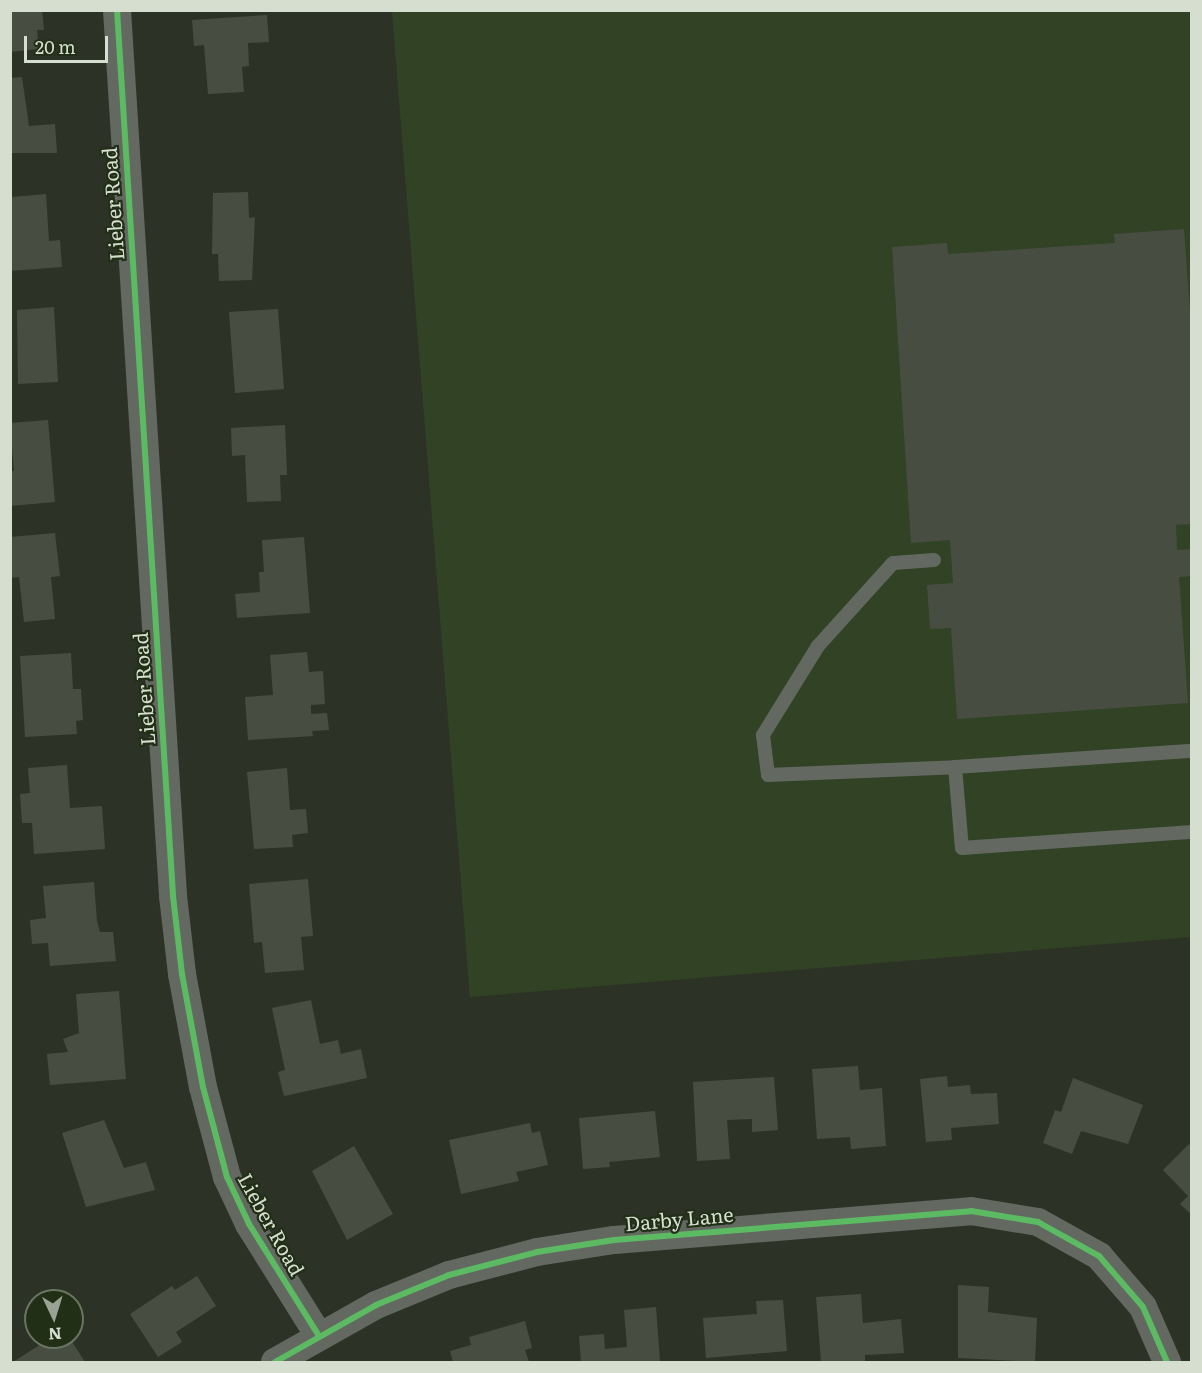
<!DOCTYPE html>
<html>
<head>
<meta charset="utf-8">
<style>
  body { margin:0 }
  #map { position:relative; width:1202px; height:1373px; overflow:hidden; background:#2c3326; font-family:Literata,serif }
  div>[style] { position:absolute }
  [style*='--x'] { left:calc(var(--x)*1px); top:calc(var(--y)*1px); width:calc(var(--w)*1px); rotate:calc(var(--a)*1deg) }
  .built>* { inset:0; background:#324225 }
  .building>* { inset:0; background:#484d42 }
  .service>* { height:14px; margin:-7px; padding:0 7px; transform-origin:7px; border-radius:7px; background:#636861 }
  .minor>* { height:28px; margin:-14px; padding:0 14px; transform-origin:14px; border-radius:14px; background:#636861 }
  .cycleway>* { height:6px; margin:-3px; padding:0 3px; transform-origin:3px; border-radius:3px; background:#5cba63 }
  span { translate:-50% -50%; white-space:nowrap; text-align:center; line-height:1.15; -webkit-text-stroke:4.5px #222f17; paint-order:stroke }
  .street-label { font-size:20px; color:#d5decf }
  .frame { position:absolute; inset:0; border:12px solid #d5decf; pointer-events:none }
  .north { position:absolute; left:24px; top:1289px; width:60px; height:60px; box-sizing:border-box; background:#222f17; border:2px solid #6a7561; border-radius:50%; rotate:176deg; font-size:16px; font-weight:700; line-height:24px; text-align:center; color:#d5decf }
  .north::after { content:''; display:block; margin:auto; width:21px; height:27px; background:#9aa294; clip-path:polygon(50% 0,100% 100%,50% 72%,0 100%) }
  .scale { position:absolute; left:24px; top:36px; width:84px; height:27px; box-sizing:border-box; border:3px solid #d5decf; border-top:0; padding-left:8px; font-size:18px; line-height:21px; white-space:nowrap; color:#d5decf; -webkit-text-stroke:4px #222f17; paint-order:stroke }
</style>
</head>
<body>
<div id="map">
  <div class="built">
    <div style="clip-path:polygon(392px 11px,1191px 11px,1191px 937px,470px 997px)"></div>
  </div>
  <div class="building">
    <div style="clip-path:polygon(10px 10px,42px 10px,44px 30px,37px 30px,39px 49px,10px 52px)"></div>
    <div style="clip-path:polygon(267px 15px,269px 42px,248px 43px,249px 66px,242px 67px,244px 92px,208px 94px,204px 45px,194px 46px,192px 20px)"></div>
    <div style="clip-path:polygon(22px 77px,29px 126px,55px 124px,57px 153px,10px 153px,10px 78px)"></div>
    <div style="clip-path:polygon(248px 192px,249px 218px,255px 217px,252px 280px,219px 281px,218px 254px,212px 254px,213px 193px)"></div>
    <div style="clip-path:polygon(46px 194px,49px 241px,60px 240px,62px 267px,10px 271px,12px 197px)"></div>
    <div style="clip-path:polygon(1184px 229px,1192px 339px,1192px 524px,1176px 525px,1177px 550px,1192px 549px,1192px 576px,1179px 577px,1188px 703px,957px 719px,951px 628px,930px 629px,927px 585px,953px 583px,950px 540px,911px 543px,892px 247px,947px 243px,948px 254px,1115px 243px,1114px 234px)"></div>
    <div style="clip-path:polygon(54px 307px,58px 382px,18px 384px,17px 310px)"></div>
    <div style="clip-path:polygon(278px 309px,284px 389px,235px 393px,229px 312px)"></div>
    <div style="clip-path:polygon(48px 420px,55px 502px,10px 506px,10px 471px,14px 471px,10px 423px)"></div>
    <div style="clip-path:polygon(285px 425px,287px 475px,280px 475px,281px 501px,247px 502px,245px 455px,232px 456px,231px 428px)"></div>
    <div style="clip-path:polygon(55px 533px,60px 576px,51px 577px,55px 619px,24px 622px,19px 577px,10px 578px,10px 537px)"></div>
    <div style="clip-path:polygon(304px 537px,310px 613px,237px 618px,235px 594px,260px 592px,259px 572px,264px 572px,262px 540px)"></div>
    <div style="clip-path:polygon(307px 652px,309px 672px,323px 671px,325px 704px,311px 705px,311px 714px,327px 713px,329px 730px,312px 731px,313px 736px,248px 740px,245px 697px,273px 695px,270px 655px)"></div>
    <div style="clip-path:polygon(71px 653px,73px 689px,81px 689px,83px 720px,76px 721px,77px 734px,25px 737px,20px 656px)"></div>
    <div style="clip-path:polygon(67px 765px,70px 808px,102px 806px,105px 849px,34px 854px,32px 823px,22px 823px,20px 794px,30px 793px,28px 768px)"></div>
    <div style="clip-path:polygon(287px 768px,290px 810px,306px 809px,308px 833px,292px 835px,293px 847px,254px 849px,247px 772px)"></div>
    <div style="clip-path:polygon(308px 879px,313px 936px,301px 937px,304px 970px,265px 973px,262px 942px,254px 943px,249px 884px)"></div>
    <div style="clip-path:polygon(94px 882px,97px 921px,100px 932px,113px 932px,116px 961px,50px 966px,48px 943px,32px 944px,30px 920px,46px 918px,43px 886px)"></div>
    <div style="clip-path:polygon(119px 991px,126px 1079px,50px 1085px,47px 1054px,68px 1052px,63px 1039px,79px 1033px,76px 994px)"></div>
    <div style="clip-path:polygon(311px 1000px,320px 1044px,338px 1040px,341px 1054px,361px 1049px,367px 1078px,284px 1096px,278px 1072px,285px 1070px,272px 1008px)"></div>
    <div style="clip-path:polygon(858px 1066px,860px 1090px,882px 1088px,886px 1146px,851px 1149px,850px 1137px,817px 1139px,812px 1069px)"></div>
    <div style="clip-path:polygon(947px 1076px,948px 1087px,970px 1085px,971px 1094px,997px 1093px,999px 1124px,951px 1128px,952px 1140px,926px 1142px,920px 1079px)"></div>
    <div style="clip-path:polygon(774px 1077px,778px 1130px,752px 1132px,752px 1119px,727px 1120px,730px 1159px,697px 1161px,693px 1082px)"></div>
    <div style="clip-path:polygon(1073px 1078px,1143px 1105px,1128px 1144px,1081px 1131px,1072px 1154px,1043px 1143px,1055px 1110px,1061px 1112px)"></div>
    <div style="clip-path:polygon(655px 1111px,660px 1157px,609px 1162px,610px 1167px,583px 1169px,579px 1118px)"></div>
    <div style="clip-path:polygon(104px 1120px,124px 1168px,146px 1162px,155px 1190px,86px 1207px,62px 1133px)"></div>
    <div style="clip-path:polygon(530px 1123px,532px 1133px,540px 1131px,548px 1165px,516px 1172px,519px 1181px,461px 1194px,449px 1140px)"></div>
    <div style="clip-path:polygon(1189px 1144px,1192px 1147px,1192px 1215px,1180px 1204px,1188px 1196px,1163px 1170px)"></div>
    <div style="clip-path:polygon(354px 1146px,393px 1214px,347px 1240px,312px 1171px)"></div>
    <div style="clip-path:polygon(197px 1276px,216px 1306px,176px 1332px,182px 1342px,158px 1357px,130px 1314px,172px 1286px,175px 1290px)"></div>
    <div style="clip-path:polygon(958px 1285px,989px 1287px,988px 1312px,1037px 1318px,1035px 1362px,958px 1358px)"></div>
    <div style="clip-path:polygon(861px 1294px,863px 1323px,901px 1319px,904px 1353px,865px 1355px,865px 1362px,821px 1362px,816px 1297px)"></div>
    <div style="clip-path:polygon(783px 1300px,787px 1351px,706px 1358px,703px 1318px,757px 1314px,756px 1301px)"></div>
    <div style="clip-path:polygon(656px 1307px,660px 1362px,581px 1362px,579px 1336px,604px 1334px,605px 1349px,627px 1347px,624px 1310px)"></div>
    <div style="clip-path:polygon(525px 1321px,532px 1348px,525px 1350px,529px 1362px,453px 1362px,450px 1351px,471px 1345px,469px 1337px)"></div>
    <div style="clip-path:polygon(52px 1337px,69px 1337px,85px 1362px,13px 1362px)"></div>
  </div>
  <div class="service">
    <div style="--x:934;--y:560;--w:41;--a:175.8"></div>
    <div style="--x:893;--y:563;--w:112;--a:132.1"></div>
    <div style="--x:818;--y:646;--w:105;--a:121.7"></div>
    <div style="--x:763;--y:735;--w:40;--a:82.9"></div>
    <div style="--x:768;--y:775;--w:187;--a:-2.4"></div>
    <div style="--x:955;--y:767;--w:81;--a:85.1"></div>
    <div style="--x:962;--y:848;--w:231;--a:-4"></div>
    <div style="--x:955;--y:767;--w:238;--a:-3.9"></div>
  </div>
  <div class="minor">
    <div style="--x:117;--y:10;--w:888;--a:86.38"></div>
    <div style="--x:173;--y:896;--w:79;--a:83.4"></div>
    <div style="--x:182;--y:974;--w:115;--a:79.5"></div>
    <div style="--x:203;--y:1087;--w:93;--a:75.1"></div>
    <div style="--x:227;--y:1177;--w:52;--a:64.9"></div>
    <div style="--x:249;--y:1224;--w:132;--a:58"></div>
    <div style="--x:275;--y:1362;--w:116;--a:-29.4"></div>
    <div style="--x:376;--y:1305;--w:79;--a:-22.3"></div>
    <div style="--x:449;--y:1275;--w:91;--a:-14.6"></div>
    <div style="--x:537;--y:1252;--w:78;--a:-8.9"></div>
    <div style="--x:614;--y:1240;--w:358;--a:-4.6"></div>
    <div style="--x:971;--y:1211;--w:68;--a:9.3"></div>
    <div style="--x:1038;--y:1222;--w:70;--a:29.1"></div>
    <div style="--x:1099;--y:1256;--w:67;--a:49.2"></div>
    <div style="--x:1143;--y:1307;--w:60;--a:66.4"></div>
  </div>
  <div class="cycleway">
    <div style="--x:117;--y:10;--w:888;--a:86.38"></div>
    <div style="--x:173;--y:896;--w:79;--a:83.4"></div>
    <div style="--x:182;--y:974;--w:115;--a:79.5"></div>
    <div style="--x:203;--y:1087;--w:93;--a:75.1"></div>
    <div style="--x:227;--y:1177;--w:52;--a:64.9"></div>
    <div style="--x:249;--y:1224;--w:132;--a:58"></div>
    <div style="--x:275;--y:1362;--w:116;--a:-29.4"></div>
    <div style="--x:376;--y:1305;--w:79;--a:-22.3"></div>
    <div style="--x:449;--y:1275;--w:91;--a:-14.6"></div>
    <div style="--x:537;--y:1252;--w:78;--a:-8.9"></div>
    <div style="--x:614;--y:1240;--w:358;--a:-4.6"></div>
    <div style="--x:971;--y:1211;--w:68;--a:9.3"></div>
    <div style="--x:1038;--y:1222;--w:70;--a:29.1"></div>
    <div style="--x:1099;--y:1256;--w:67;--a:49.2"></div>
    <div style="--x:1143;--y:1307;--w:60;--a:66.4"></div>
  </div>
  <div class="street-label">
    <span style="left:112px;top:204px;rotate:-94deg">Lieber Road</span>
    <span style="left:143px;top:689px;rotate:-94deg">Lieber Road</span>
    <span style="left:679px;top:1218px;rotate:-5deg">Darby Lane</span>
    <span style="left:272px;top:1224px;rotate:61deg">Lieber Road</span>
  </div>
  <div class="frame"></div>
  <div class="north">N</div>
  <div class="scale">20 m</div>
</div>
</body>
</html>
